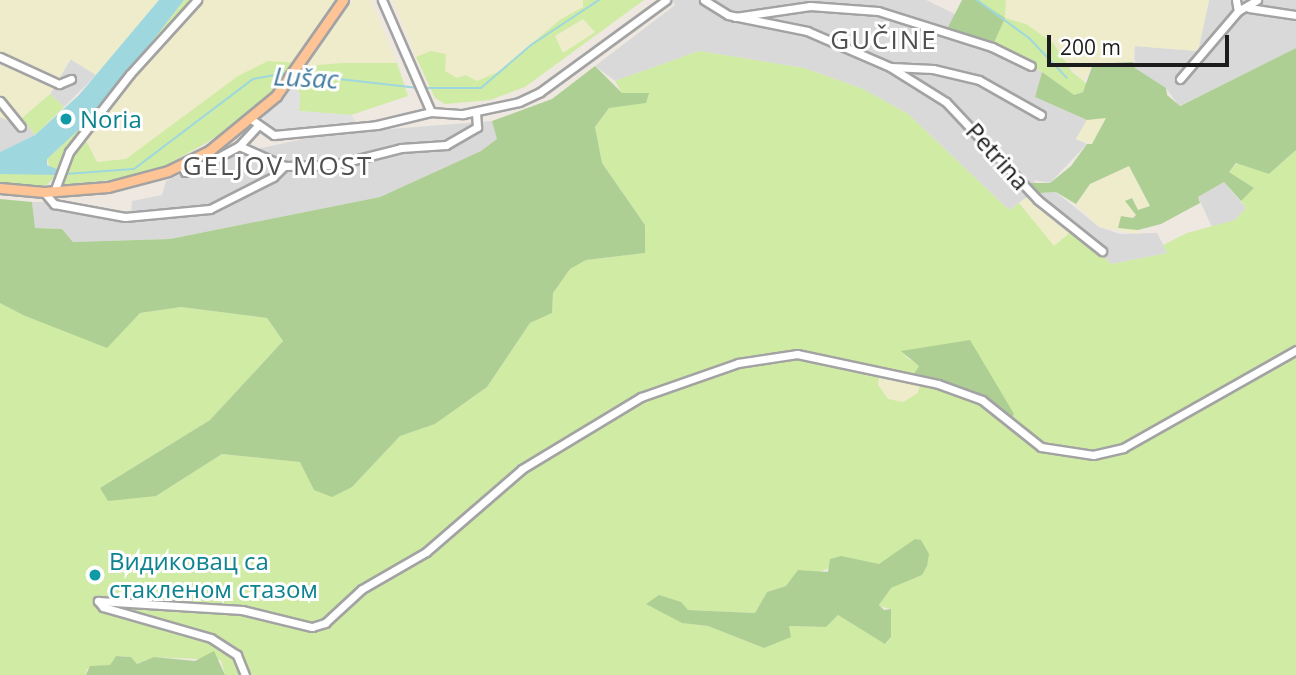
<!DOCTYPE html>
<html>
<head>
<meta charset="utf-8">
<style>
  body { margin:0 }
  #map { position:relative; width:1296px; height:675px; overflow:hidden; background:#eee8e1; font-family:"Open Sans",sans-serif }
  div>[style] { position:absolute }
  [style*='--x'] { left:calc(var(--x)*1px); top:calc(var(--y)*1px); width:calc(var(--w)*1px); rotate:calc(var(--a)*1deg) }
  .residential>* { inset:0; background:#dad9d9 }
  .farmland>* { inset:0; background:#eeeccb }
  .grass>* { inset:0; background:#d0eba4 }
  .forest>* { inset:0; background:#adcf94 }
  .parking>* { inset:0; background:#e0e0e0 }
  .water>* { inset:0; background:#9fd7de }
  .stream>* { height:2px; margin:-1px; padding:0 1px; transform-origin:1px; border-radius:1px; background:#9fd7de }
  .roads { filter:drop-shadow(2px 0 #a3a3a3) drop-shadow(-2px 0 #a3a3a3) drop-shadow(0 2px #a3a3a3) drop-shadow(0 -2px #a3a3a3) }
  .minor>* { height:7px; margin:-3.5px; padding:0 3.5px; transform-origin:3.5px; border-radius:3.5px; background:#fff }
  .major>* { height:9px; margin:-4.5px; padding:0 4.5px; transform-origin:4.5px; border-radius:4.5px; background:#ffc495 }
  .dots>* { width:19px; height:19px; translate:-50% -50%; box-sizing:border-box; border:4px solid #fff; border-radius:50% }
  span { translate:-50% -50%; white-space:nowrap; text-align:center; line-height:1.15; -webkit-text-stroke:6px #fff; paint-order:stroke }
  .culture-label { font-size:24px; color:#0d838f }
  .left { translate:0 -50%; text-align:left }
  .street-label { font-size:24px; color:#1c1c1c }
  .neighbourhood-label { font-size:26px; color:#4f4f4f; letter-spacing:2px }
  .water-label { font-size:26px; color:#417b9f; font-style:italic }
  .scale { position:absolute; left:1047px; top:35px; width:182px; height:32px; box-sizing:border-box; border:4px solid #1c1c1c; border-top:0; padding-left:9px; font-size:21px; line-height:24px; white-space:nowrap; color:#1c1c1c; -webkit-text-stroke:5px #fff; paint-order:stroke }
</style>
</head>
<body>
<div id="map">
  <div class="residential">
    <div style="clip-path:polygon(672px 0,926px 0,955px 14px,946px 33px,1042px 72px,1035px 97px,1087px 120px,1076px 139px,1087px 144px,1050px 183px,1034px 180px,1040px 193px,1056px 192px,1099px 227px,1120px 234px,1157px 233px,1168px 253px,1112px 264px,1027px 197px,1009px 210px,908px 114px,863px 89px,804px 68px,699px 51px,615px 81px,595px 66px,675px 5px)"></div>
    <div style="clip-path:polygon(1209px 0,1296px 0,1296px 48px,1179px 106px,1166px 88px,1135px 68px,1134px 46px,1198px 51px)"></div>
    <div style="clip-path:polygon(71px 59px,96px 75px,64px 107px,50px 94px)"></div>
    <div style="clip-path:polygon(0 117px,10px 121px,22px 118px,35px 135px,0 152px)"></div>
    <div style="clip-path:polygon(492px 121px,498px 139px,481px 151px,380px 197px,170px 239px,73px 242px,62px 229px,35px 228px,32px 202px,64px 202px,131px 215px,132px 201px,162px 195px,166px 181px,247px 146px,257px 149px,326px 134px)"></div>
    <div style="clip-path:polygon(1224px 182px,1246px 208px,1235px 220px,1212px 227px,1198px 197px)"></div>
  </div>
  <div class="farmland">
    <div style="clip-path:polygon(0 0,159px 0,96px 75px,70px 59px,50px 94px,22px 118px,9px 121px,0 117px)"></div>
    <div style="clip-path:polygon(198px 0,336px 0,296px 63px,126px 159px,97px 162px,83px 135px)"></div>
    <div style="clip-path:polygon(353px 0,371px 0,397px 63px,307px 66px)"></div>
    <div style="clip-path:polygon(393px 0,583px 0,583px 7px,561px 19px,498px 72px,477px 81px,466px 75px,457px 78px,445px 71px,439px 55px,431px 51px,416px 57px)"></div>
    <div style="clip-path:polygon(1006px 0,1209px 0,1198px 51px,1135px 46px,1133px 62px,1093px 64px,1084px 81px,1026px 24px,1005px 18px)"></div>
    <div style="clip-path:polygon(583px 19px,596px 32px,563px 53px,555px 36px)"></div>
    <div style="clip-path:polygon(1102px 115px,1106px 117px,1092px 144px,1076px 139px,1087px 120px)"></div>
    <div style="clip-path:polygon(1129px 166px,1150px 207px,1138px 210px,1128px 206px,1136px 214px,1118px 227px,1138px 230px,1138px 234px,1099px 227px,1076px 204px,1090px 184px)"></div>
    <div style="clip-path:polygon(1027px 197px,1072px 231px,1054px 247px,1019px 203px)"></div>
    <div style="clip-path:polygon(879px 372px,921px 381px,918px 393px,903px 402px,888px 399px,878px 385px)"></div>
  </div>
  <div class="grass">
    <div style="clip-path:polygon(184px 0,196px 0,129px 74px,59px 170px,50px 168px,47px 159px,97px 113px)"></div>
    <div style="clip-path:polygon(evenodd,583px 0,644px 0,525px 87px,490px 100px,445px 104px,435px 98px,416px 57px,431px 51px,446px 54px,445px 71px,457px 78px,466px 75px,477px 81px,498px 72px,561px 19px,583px 7px,583px 0,583px 19px,595px 32px,563px 53px,555px 36px,583px 19px)"></div>
    <div style="clip-path:polygon(977px 0,1006px 0,1005px 18px,1026px 24px,1053px 43px,1072px 72px,1087px 84px,1083px 92px,1074px 95px,1063px 90px,1042px 72px,992px 47px)"></div>
    <div style="clip-path:polygon(699px 51px,804px 68px,863px 89px,908px 114px,1009px 210px,1019px 203px,1054px 246px,1072px 231px,1112px 264px,1167px 253px,1163px 245px,1187px 233px,1235px 220px,1246px 208px,1241px 201px,1254px 188px,1229px 172px,1234px 166px,1240px 162px,1269px 174px,1296px 150px,1296px 349px,1108px 452px,1051px 450px,1009px 422px,1014px 414px,994px 385px,903px 355px,920px 366px,919px 379px,797px 354px,738px 362px,641px 397px,522px 468px,426px 551px,362px 588px,324px 622px,312px 627px,260px 612px,99px 598px,97px 602px,196px 633px,231px 651px,245px 675px,225px 675px,221px 660px,154px 657px,136px 664px,131px 657px,122px 656px,116px 656px,110px 665px,87px 669px,86px 675px,0 675px,0 303px,23px 315px,140px 313px,181px 307px,267px 318px,283px 341px,210px 420px,100px 488px,156px 496px,222px 454px,301px 462px,314px 490px,352px 487px,400px 436px,435px 424px,487px 387px,530px 323px,552px 313px,553px 293px,570px 269px,586px 260px,645px 253px,645px 225px,602px 163px,595px 127px,609px 108px,649px 93px,622px 93px,615px 81px)"></div>
    <div style="clip-path:polygon(268px 61px,296px 63px,275px 91px,244px 119px,206px 143px,159px 169px,129px 178px,63px 185px,64px 166px,83px 135px,97px 162px,126px 159px,238px 76px)"></div>
    <div style="clip-path:polygon(342px 63px,397px 63px,408px 96px,351px 115px,299px 111px,300px 94px,295px 84px,307px 66px)"></div>
    <div style="clip-path:polygon(50px 94px,64px 107px,35px 135px,22px 118px)"></div>
    <div style="clip-path:polygon(0 174px,27px 173px,57px 175px,43px 188px,0 183px)"></div>
    <div style="clip-path:polygon(evenodd,1296px 351px,1296px 675px,246px 675px,225px 645px,103px 607px,100px 600px,260px 614px,312px 628px,325px 623px,363px 590px,427px 552px,523px 470px,642px 398px,739px 363px,797px 355px,879px 372px,878px 385px,888px 399px,903px 402px,918px 393px,921px 381px,981px 400px,1040px 448px,1108px 454px,1296px 351px,912px 544px,922px 575px,890px 588px,879px 606px,891px 609px,891px 637px,886px 644px,838px 615px,826px 627px,789px 626px,764px 648px,708px 626px,682px 623px,658px 595px,688px 610px,755px 613px,767px 592px,786px 586px,807px 570px,815px 574px,831px 567px,879px 564px,912px 544px)"></div>
  </div>
  <div class="forest">
    <div style="clip-path:polygon(962px 0,977px 0,1005px 18px,992px 47px,945px 33px)"></div>
    <div style="clip-path:polygon(1296px 48px,1296px 150px,1269px 174px,1236px 163px,1229px 172px,1254px 188px,1241px 201px,1224px 182px,1198px 197px,1200px 203px,1161px 224px,1138px 230px,1118px 228px,1121px 216px,1133px 218px,1136px 215px,1125px 201px,1132px 198px,1138px 210px,1150px 206px,1129px 166px,1090px 184px,1076px 204px,1056px 192px,1040px 193px,1030px 183px,1050px 183px,1071px 166px,1087px 144px,1092px 144px,1106px 118px,1087px 120px,1035px 97px,1042px 72px,1074px 95px,1083px 92px,1093px 64px,1133px 62px,1135px 68px,1166px 88px,1167px 95px,1180px 106px)"></div>
    <div style="clip-path:polygon(595px 66px,622px 93px,649px 93px,646px 103px,609px 108px,595px 127px,602px 163px,645px 225px,645px 253px,586px 260px,570px 269px,553px 293px,552px 313px,530px 323px,487px 387px,435px 424px,400px 436px,352px 487px,332px 497px,314px 490px,300px 462px,222px 454px,156px 496px,108px 501px,100px 488px,210px 420px,283px 341px,267px 318px,181px 307px,140px 313px,107px 348px,23px 315px,0 303px,0 199px,32px 202px,35px 228px,62px 229px,73px 242px,170px 239px,380px 197px,481px 151px,497px 139px,492px 121px,552px 99px)"></div>
    <div style="clip-path:polygon(970px 340px,1014px 414px,1009px 422px,982px 399px,919px 379px,914px 374px,919px 366px,901px 351px)"></div>
    <div style="clip-path:polygon(915px 539px,921px 540px,929px 554px,927px 566px,922px 575px,891px 588px,879px 605px,884px 610px,891px 609px,891px 637px,885px 644px,838px 615px,826px 627px,789px 626px,791px 637px,764px 648px,708px 626px,682px 623px,646px 604px,659px 595px,681px 602px,688px 610px,755px 613px,767px 592px,786px 586px,798px 570px,828px 572px,830px 559px,841px 556px,879px 564px)"></div>
    <div style="clip-path:polygon(214px 651px,225px 675px,86px 675px,90px 666px,110px 665px,116px 656px,131px 657px,137px 664px,154px 657px,195px 661px)"></div>
  </div>
  <div class="parking">
    <div style="clip-path:polygon(295px 84px,300px 94px,299px 111px,351px 115px,357px 123px,274px 132px,263px 118px)"></div>
  </div>
  <div class="water">
    <div style="clip-path:polygon(159px 0,184px 0,97px 113px,47px 159px,47px 165px,59px 170px,57px 175px,0 174px,0 152px,35px 135px,79px 95px)"></div>
  </div>
  <div class="stream">
    <div style="--x:977;--y:0;--w:64;--a:36.2"></div>
    <div style="--x:1029;--y:38;--w:55;--a:46.5"></div>
    <div style="--x:295;--y:74;--w:124;--a:6.5"></div>
    <div style="--x:424;--y:88;--w:57;--a:0"></div>
    <div style="--x:481;--y:88;--w:66;--a:-40.7"></div>
    <div style="--x:531;--y:45;--w:82;--a:-33.5"></div>
    <div style="--x:65;--y:174;--w:69;--a:-4.1"></div>
    <div style="--x:134;--y:169;--w:149;--a:-37.1"></div>
    <div style="--x:253;--y:79;--w:34;--a:-10"></div>
  </div>
  <div class="roads">
    <div class="minor">
      <div style="--x:382;--y:0;--w:122;--a:66.4"></div>
      <div style="--x:704;--y:0;--w:28;--a:32"></div>
      <div style="--x:728;--y:15;--w:81;--a:11.4"></div>
      <div style="--x:807;--y:31;--w:90;--a:23.4"></div>
      <div style="--x:890;--y:67;--w:66;--a:32"></div>
      <div style="--x:946;--y:102;--w:134;--a:46.8"></div>
      <div style="--x:1038;--y:200;--w:82;--a:38.6"></div>
      <div style="--x:1236;--y:0;--w:11;--a:80"></div>
      <div style="--x:1249;--y:8;--w:48;--a:8.5"></div>
      <div style="--x:735;--y:17;--w:76;--a:-8.3"></div>
      <div style="--x:810;--y:6;--w:68;--a:4.2"></div>
      <div style="--x:878;--y:11;--w:120;--a:17.5"></div>
      <div style="--x:992;--y:47;--w:43;--a:26"></div>
      <div style="--x:0;--y:57;--w:65;--a:24.6"></div>
      <div style="--x:59;--y:84;--w:13;--a:-23"></div>
      <div style="--x:891;--y:67;--w:42;--a:2.7"></div>
      <div style="--x:933;--y:69;--w:47;--a:13.4"></div>
      <div style="--x:979;--y:80;--w:71;--a:29.4"></div>
      <div style="--x:1180;--y:79;--w:89;--a:-49.5"></div>
      <div style="--x:1238;--y:11;--w:22;--a:-30"></div>
      <div style="--x:0;--y:101;--w:33;--a:51"></div>
      <div style="--x:251;--y:119;--w:28;--a:35"></div>
      <div style="--x:274;--y:135;--w:103;--a:-5.5"></div>
      <div style="--x:377;--y:125;--w:56;--a:-13.5"></div>
      <div style="--x:431;--y:112;--w:32;--a:4"></div>
      <div style="--x:463;--y:114;--w:57;--a:-12.1"></div>
      <div style="--x:519;--y:102;--w:23;--a:-25"></div>
      <div style="--x:540;--y:92;--w:156;--a:-36.1"></div>
      <div style="--x:181;--y:165;--w:8;--a:60"></div>
      <div style="--x:185;--y:172;--w:16;--a:-18"></div>
      <div style="--x:200;--y:167;--w:44;--a:-28.3"></div>
      <div style="--x:239;--y:146;--w:26;--a:-47"></div>
      <div style="--x:284;--y:166;--w:50;--a:-1.1"></div>
      <div style="--x:334;--y:165;--w:69;--a:-14.2"></div>
      <div style="--x:401;--y:148;--w:45;--a:-3.8"></div>
      <div style="--x:446;--y:145;--w:36;--a:-30"></div>
      <div style="--x:477;--y:127;--w:15;--a:-94"></div>
      <div style="--x:44;--y:192;--w:16;--a:50"></div>
      <div style="--x:54;--y:204;--w:72;--a:10.4"></div>
      <div style="--x:125;--y:217;--w:85;--a:-5.4"></div>
      <div style="--x:210;--y:209;--w:71;--a:-26.9"></div>
      <div style="--x:273;--y:177;--w:16;--a:-45"></div>
      <div style="--x:284;--y:166;--w:49;--a:-156"></div>
      <div style="--x:54;--y:192;--w:43;--a:-69.4"></div>
      <div style="--x:69;--y:152;--w:99;--a:-52"></div>
      <div style="--x:130;--y:74;--w:100;--a:-47.8"></div>
      <div style="--x:245;--y:675;--w:22;--a:-112"></div>
      <div style="--x:237;--y:655;--w:31;--a:-147"></div>
      <div style="--x:211;--y:638;--w:112;--a:-164"></div>
      <div style="--x:103;--y:607;--w:8;--a:-130"></div>
      <div style="--x:98;--y:601;--w:144;--a:3.6"></div>
      <div style="--x:242;--y:610;--w:72;--a:13.7"></div>
      <div style="--x:312;--y:627;--w:14;--a:-17"></div>
      <div style="--x:325;--y:623;--w:50;--a:-42.6"></div>
      <div style="--x:362;--y:589;--w:74;--a:-30"></div>
      <div style="--x:426;--y:552;--w:127;--a:-40.8"></div>
      <div style="--x:522;--y:469;--w:139;--a:-31.2"></div>
      <div style="--x:641;--y:397;--w:103;--a:-19.3"></div>
      <div style="--x:738;--y:363;--w:60;--a:-8.7"></div>
      <div style="--x:797;--y:354;--w:144;--a:12"></div>
      <div style="--x:938;--y:384;--w:47;--a:20"></div>
      <div style="--x:982;--y:400;--w:75;--a:38.5"></div>
      <div style="--x:1041;--y:447;--w:53;--a:8.7"></div>
      <div style="--x:1093;--y:455;--w:31;--a:-13"></div>
      <div style="--x:1123;--y:448;--w:199;--a:-29.5"></div>
    </div>
    <div class="major">
      <div style="--x:0;--y:188;--w:44;--a:5.2"></div>
      <div style="--x:44;--y:192;--w:64;--a:-4.5"></div>
      <div style="--x:108;--y:187;--w:62;--a:-14.9"></div>
      <div style="--x:168;--y:171;--w:46;--a:-26"></div>
      <div style="--x:209;--y:151;--w:87;--a:-39.4"></div>
      <div style="--x:276;--y:96;--w:117;--a:-55.1"></div>
    </div>
  </div>
  <div class="dots">
    <div style="left:66px;top:119px;background:#0f9aa8"></div>
    <div style="left:95px;top:575px;background:#0f9aa8"></div>
  </div>
  <div class="culture-label">
    <span class="left" style="left:80px;top:119px">Noria</span>
    <span class="left" style="left:109px;top:575px">Видиковац са<br>стакленом стазом</span>
  </div>
  <div class="street-label">
    <span style="left:998px;top:156px;rotate:48deg">Petrina</span>
  </div>
  <div class="neighbourhood-label">
    <span style="left:884px;top:40px">GUČINE</span>
    <span style="left:278px;top:166px">GELJOV MOST</span>
  </div>
  <div class="water-label">
    <span style="left:306px;top:78px;rotate:3deg">Lušac</span>
  </div>
  <div class="scale">200 m</div>
</div>
</body>
</html>
